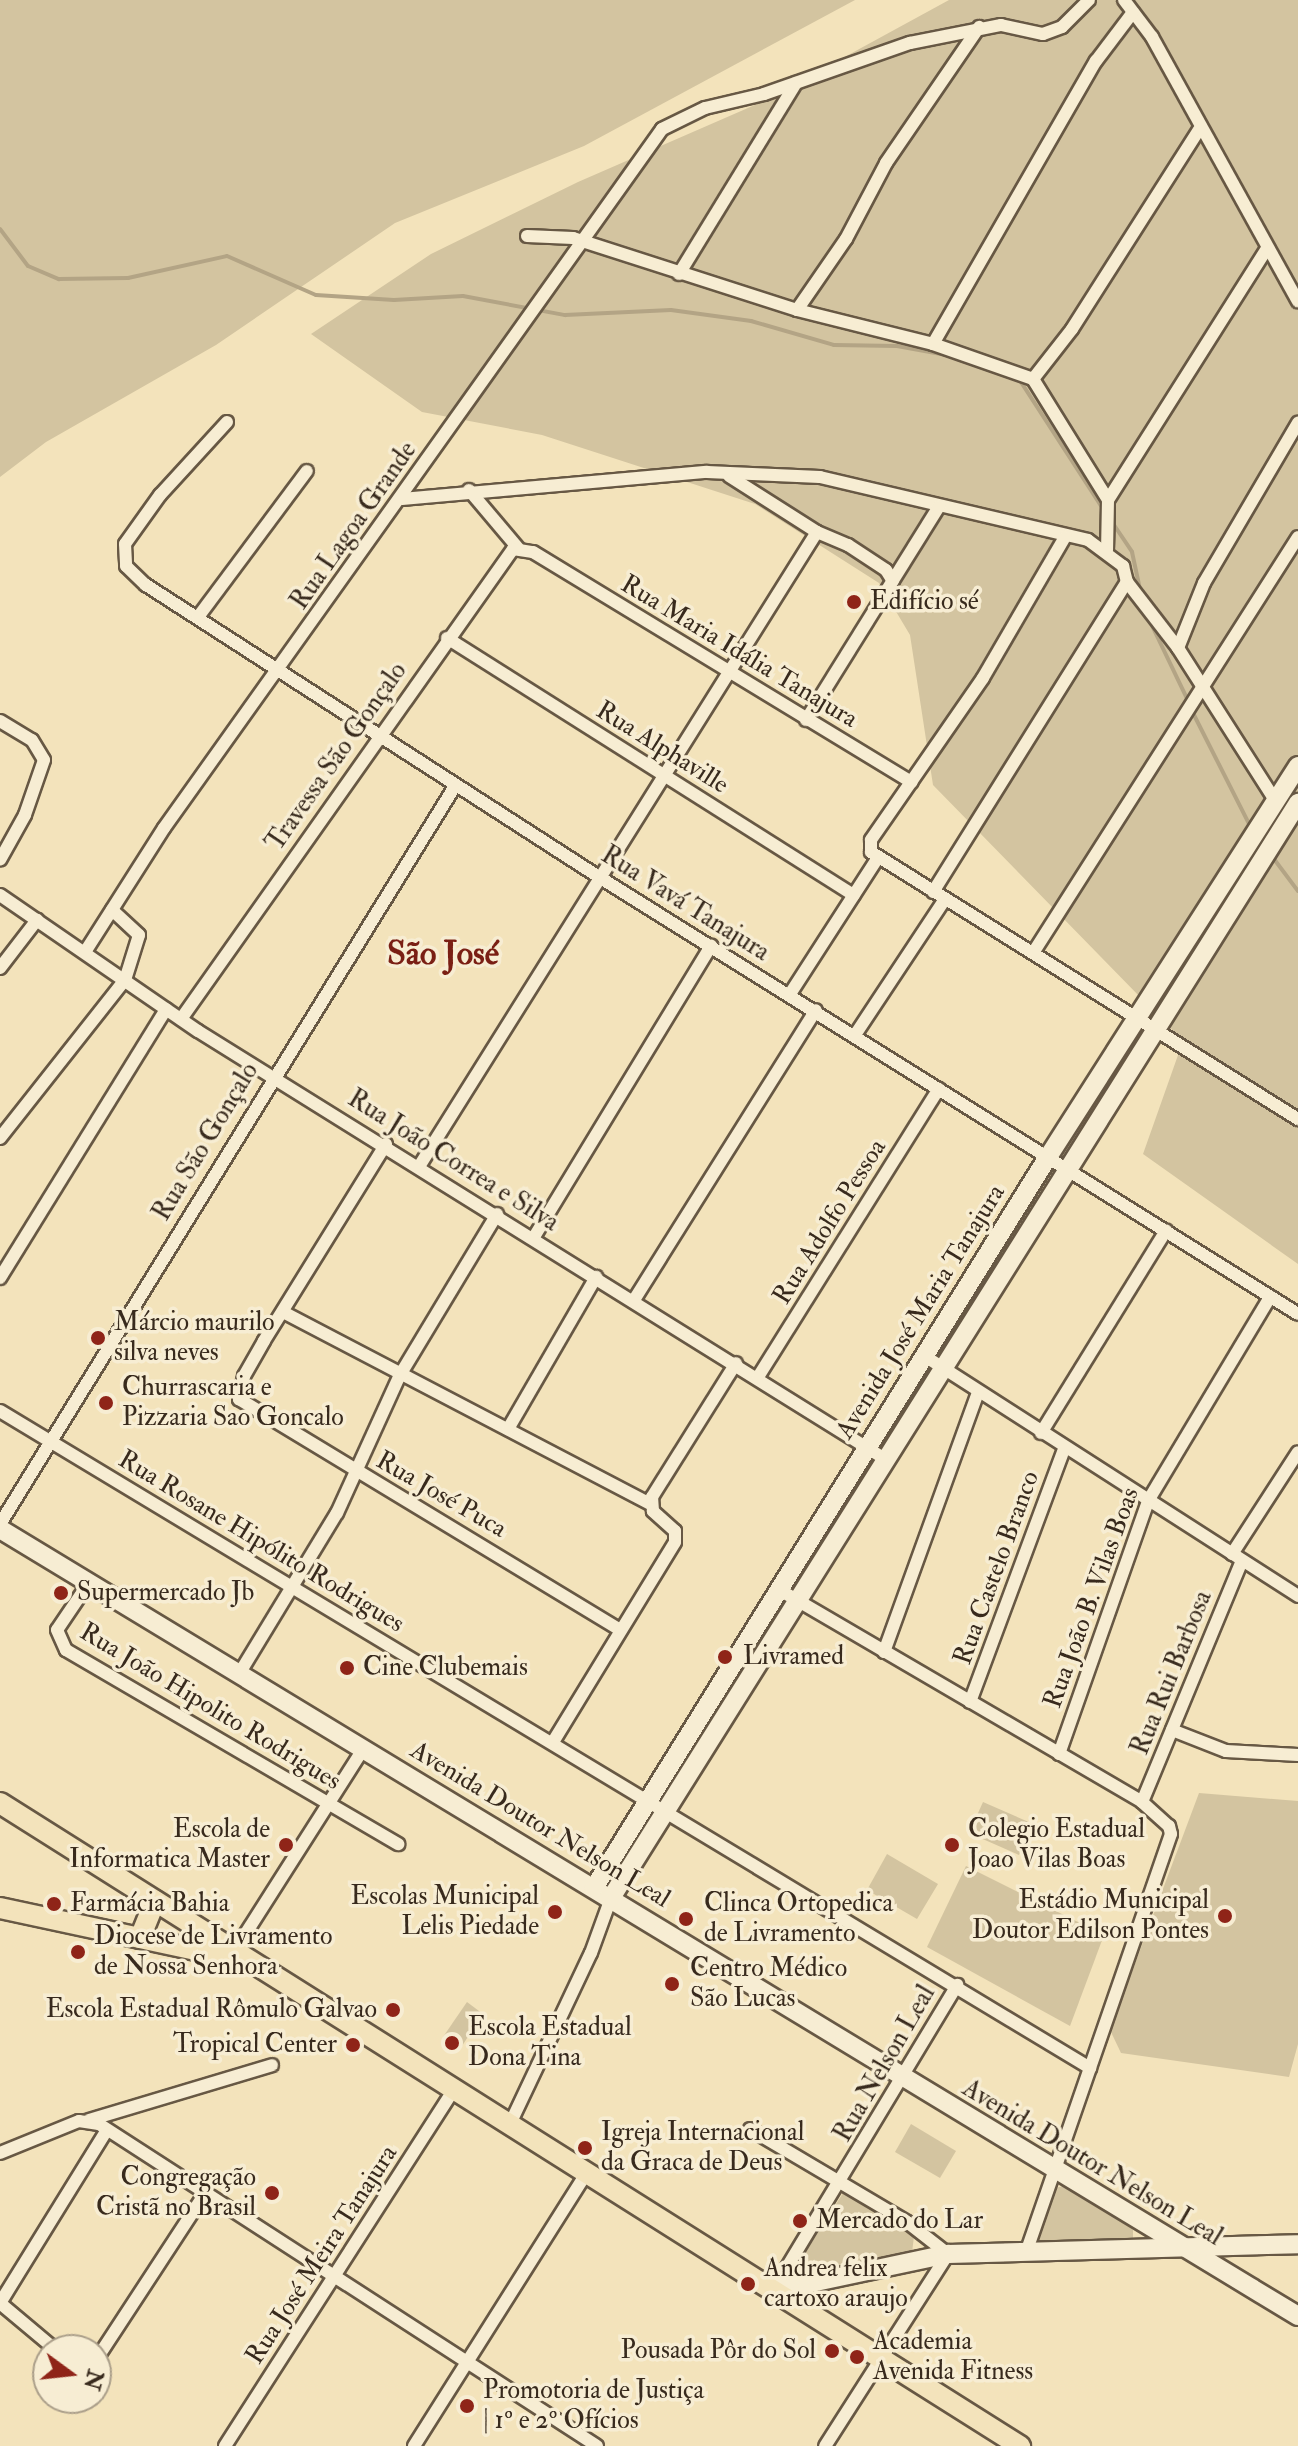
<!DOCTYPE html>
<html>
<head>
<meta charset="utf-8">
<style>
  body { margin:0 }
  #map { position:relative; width:1298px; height:2446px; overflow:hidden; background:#f3e3bb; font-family:"IM FELL Double Pica",serif }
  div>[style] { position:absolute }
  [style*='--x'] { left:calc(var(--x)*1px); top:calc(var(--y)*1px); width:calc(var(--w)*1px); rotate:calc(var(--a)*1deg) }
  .green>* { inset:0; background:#d3c4a0 }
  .stream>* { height:4px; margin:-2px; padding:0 2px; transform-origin:2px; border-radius:2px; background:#b3a485 }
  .roads { filter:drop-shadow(2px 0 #675844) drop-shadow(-2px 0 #675844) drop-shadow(0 2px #675844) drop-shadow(0 -2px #675844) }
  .street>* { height:12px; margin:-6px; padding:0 6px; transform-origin:6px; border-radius:6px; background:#f7edd3 }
  .secondary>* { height:18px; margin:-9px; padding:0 9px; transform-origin:9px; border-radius:9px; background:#f7edd3 }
  .primary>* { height:20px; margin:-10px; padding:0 10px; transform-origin:10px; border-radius:10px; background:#f3e3bb }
  .dots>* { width:22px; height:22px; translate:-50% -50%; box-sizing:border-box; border:4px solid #f7edd3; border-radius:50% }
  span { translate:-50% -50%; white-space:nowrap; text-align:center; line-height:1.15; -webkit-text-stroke:7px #f7edd3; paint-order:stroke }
  .street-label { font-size:26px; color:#382a1d }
  .poi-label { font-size:26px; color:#382a1d }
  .left { translate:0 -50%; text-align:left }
  .right { translate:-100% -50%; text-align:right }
  .district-label { font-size:34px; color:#7a1f14; font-weight:700 }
  .north { position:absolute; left:32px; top:2334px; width:80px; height:80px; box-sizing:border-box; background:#f7edd3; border:2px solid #ab9f8a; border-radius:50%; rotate:105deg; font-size:22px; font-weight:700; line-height:32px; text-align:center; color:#382a1d }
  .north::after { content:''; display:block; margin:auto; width:28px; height:36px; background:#8f2418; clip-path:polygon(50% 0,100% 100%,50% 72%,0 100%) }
</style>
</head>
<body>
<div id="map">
  <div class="green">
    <div style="clip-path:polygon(0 0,855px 0,584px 146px,395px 223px,216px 345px,46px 442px,0 477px)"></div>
    <div style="clip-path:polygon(949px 0,1298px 0,1298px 1264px,1143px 1154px,1183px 1041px,933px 785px,910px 635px,879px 583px,755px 504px,542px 435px,422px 412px,311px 334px,431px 254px,578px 182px,764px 101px)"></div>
    <div style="clip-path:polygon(1043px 1193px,948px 1347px,943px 1344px)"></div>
    <div style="clip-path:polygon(865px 1463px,873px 1470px,806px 1577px,799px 1572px)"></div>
    <div style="clip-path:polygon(745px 1657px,749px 1662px,666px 1799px,659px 1795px)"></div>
    <div style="clip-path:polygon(1199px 1793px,1298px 1801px,1298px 2044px,1289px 2077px,1121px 2053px,1110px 2030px)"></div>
    <div style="clip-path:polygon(983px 1802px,1031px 1823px,1019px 1855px,969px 1833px)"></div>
    <div style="clip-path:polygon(887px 1854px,938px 1884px,917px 1919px,867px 1890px)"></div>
    <div style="clip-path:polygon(966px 1866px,1104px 1935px,1070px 2026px,927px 1947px)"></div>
    <div style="clip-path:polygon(467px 2002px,483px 2014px,460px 2049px,443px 2037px)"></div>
    <div style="clip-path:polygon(911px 2124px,956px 2151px,940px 2178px,895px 2152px)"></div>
    <div style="clip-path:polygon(1063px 2186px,1117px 2216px,1133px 2230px,1133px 2239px,1037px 2241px,1052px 2189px)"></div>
    <div style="clip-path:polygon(843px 2193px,902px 2226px,914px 2236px,912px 2253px,816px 2271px,803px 2267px,802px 2258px)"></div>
  </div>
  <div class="stream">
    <div style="--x:0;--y:229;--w:46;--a:52.9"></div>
    <div style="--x:28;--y:266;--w:34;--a:23"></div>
    <div style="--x:59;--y:279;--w:69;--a:-0.8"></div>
    <div style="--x:128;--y:278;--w:101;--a:-12.5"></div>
    <div style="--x:227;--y:256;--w:97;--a:23.7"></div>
    <div style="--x:316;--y:295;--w:78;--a:3.7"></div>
    <div style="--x:394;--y:300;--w:69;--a:-3.3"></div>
    <div style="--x:463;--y:296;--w:104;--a:10.6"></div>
    <div style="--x:565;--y:315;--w:106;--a:-2.7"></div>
    <div style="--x:671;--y:310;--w:81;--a:7.8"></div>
    <div style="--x:751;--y:321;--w:86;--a:16.1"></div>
    <div style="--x:834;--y:345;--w:63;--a:0.9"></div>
    <div style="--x:897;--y:346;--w:56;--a:10.3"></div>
    <div style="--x:1019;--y:379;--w:158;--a:57.1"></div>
    <div style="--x:1112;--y:522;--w:36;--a:56"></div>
    <div style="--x:1132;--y:552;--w:43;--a:77.9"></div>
    <div style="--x:1145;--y:611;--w:102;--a:64.4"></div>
    <div style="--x:1192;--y:711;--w:131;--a:63.2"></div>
    <div style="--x:1271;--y:855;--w:45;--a:53.1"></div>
  </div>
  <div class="roads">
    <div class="street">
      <div style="--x:1124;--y:0;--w:46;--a:52.9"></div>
      <div style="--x:1152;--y:37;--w:302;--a:61.1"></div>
      <div style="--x:527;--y:236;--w:46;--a:2.5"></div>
      <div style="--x:573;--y:238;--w:235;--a:17.8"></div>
      <div style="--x:797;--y:310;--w:140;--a:14"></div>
      <div style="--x:933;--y:344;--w:106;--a:19.3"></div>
      <div style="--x:1033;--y:379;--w:142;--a:58.2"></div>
      <div style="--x:1108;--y:500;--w:50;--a:91.1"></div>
      <div style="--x:679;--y:274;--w:224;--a:-58.5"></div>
      <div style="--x:797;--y:310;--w:86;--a:-55.4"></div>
      <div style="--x:846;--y:239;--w:86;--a:-62.2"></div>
      <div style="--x:886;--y:163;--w:165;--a:-55.6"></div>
      <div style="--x:933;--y:344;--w:327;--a:-60.1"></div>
      <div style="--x:1096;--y:61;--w:61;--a:-52.9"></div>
      <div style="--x:1033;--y:379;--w:63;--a:-52"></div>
      <div style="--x:1072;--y:329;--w:236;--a:-57.5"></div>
      <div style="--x:227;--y:422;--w:99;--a:132.5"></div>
      <div style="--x:160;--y:495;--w:60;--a:125.5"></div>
      <div style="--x:125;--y:544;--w:22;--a:87"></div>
      <div style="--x:126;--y:566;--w:28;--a:44"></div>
      <div style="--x:146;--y:585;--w:539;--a:32.81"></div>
      <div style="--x:599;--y:877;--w:824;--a:32.01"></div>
      <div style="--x:729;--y:476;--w:104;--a:32.5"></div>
      <div style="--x:817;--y:532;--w:34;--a:23"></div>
      <div style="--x:848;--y:545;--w:45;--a:33.3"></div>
      <div style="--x:886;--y:570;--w:13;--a:58"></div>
      <div style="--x:469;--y:490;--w:76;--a:49.8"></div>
      <div style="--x:402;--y:499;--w:306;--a:-5.1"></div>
      <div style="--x:707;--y:472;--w:113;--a:2.5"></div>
      <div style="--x:820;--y:477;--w:275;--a:13.2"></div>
      <div style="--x:1088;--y:540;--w:44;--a:36.6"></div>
      <div style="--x:1123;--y:566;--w:16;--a:76"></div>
      <div style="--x:1127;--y:582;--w:83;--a:52.3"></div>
      <div style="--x:1178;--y:648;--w:183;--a:57.5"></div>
      <div style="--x:1108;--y:500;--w:296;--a:-57.7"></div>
      <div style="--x:1065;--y:537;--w:163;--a:120.2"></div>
      <div style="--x:983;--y:678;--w:197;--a:124.7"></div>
      <div style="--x:871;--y:840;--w:12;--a:90"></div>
      <div style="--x:871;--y:852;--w:504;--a:32.02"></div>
      <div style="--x:198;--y:617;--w:182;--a:-53.3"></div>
      <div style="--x:447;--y:638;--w:481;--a:32.3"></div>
      <div style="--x:1178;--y:648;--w:70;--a:-68.2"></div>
      <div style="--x:1204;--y:583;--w:186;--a:-59.6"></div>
      <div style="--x:806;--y:720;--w:252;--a:-58.1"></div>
      <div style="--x:0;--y:721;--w:37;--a:31"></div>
      <div style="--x:32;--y:740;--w:23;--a:59"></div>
      <div style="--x:44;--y:760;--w:58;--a:109.1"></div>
      <div style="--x:25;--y:815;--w:51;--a:119.1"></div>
      <div style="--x:933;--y:892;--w:366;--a:-58"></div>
      <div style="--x:0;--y:895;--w:240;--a:34.5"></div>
      <div style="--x:198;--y:1031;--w:809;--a:31.92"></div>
      <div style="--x:85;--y:952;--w:147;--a:-57.5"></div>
      <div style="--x:164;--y:828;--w:858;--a:-54.53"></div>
      <div style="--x:662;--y:129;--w:48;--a:-26"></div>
      <div style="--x:705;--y:108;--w:61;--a:-13.3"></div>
      <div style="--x:764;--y:94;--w:155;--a:-19.3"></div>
      <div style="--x:910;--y:43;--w:93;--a:-11.2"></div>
      <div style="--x:1001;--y:25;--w:43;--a:12.1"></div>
      <div style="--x:1043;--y:34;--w:20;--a:-20"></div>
      <div style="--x:1062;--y:27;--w:38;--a:-45"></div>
      <div style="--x:1033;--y:953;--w:493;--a:-57.5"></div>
      <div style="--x:0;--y:968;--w:61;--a:-52.4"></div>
      <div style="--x:790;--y:994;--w:161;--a:-57.2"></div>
      <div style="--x:181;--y:1019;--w:575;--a:-54.76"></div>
      <div style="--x:513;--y:549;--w:20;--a:9"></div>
      <div style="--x:533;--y:552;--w:443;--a:31.3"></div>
      <div style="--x:855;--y:1035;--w:163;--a:-56.5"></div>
      <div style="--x:0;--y:1138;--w:201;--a:-51.7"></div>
      <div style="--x:125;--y:980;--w:47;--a:-72.7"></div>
      <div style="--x:139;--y:935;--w:37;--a:-137"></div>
      <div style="--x:386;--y:1144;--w:232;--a:121.8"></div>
      <div style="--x:264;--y:1341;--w:40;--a:119.7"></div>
      <div style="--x:244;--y:1376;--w:24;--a:102"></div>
      <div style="--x:239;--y:1399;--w:446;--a:31.2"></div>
      <div style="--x:420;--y:1165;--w:747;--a:-57.91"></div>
      <div style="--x:534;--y:1237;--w:341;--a:-58.7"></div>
      <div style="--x:0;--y:1278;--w:316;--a:-58.3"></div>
      <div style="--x:634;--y:1300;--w:342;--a:-57.9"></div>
      <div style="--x:283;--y:1312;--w:415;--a:27.6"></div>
      <div style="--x:923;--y:1355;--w:446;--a:32.7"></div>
      <div style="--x:758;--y:1377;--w:340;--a:-57.9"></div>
      <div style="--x:0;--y:1411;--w:1273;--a:31.08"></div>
      <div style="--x:508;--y:1429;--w:176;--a:-59.9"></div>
      <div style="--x:1041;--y:1433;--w:238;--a:-58.3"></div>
      <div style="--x:0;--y:1524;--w:867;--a:-58.34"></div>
      <div style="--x:1232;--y:1554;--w:121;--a:-57.1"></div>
      <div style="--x:88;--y:1584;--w:55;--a:124"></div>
      <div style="--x:57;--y:1630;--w:22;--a:66"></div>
      <div style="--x:66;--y:1650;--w:385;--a:30.3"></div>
      <div style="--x:778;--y:1589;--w:422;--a:30.3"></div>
      <div style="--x:1142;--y:1802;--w:36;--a:42"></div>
      <div style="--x:1169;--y:1826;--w:8;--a:76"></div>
      <div style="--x:1171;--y:1834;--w:443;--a:109.1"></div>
      <div style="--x:884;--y:1652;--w:276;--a:-70.1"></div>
      <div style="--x:239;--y:1674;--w:188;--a:-58.7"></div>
      <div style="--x:337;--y:1513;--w:152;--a:-65.5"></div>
      <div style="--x:400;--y:1375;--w:188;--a:-58.9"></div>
      <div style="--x:970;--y:1702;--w:270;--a:-69.6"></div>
      <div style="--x:1172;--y:1730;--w:58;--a:21.3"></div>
      <div style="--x:1226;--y:1751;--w:72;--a:3.2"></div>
      <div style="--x:553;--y:1742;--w:234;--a:-58.6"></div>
      <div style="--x:675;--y:1542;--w:11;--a:-90"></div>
      <div style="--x:675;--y:1531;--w:30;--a:-138"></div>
      <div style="--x:653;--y:1511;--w:14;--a:-94"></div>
      <div style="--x:652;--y:1497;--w:158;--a:-57.9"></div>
      <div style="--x:1059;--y:1754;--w:268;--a:-70.6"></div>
      <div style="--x:1148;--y:1501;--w:238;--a:-59.1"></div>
      <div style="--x:1142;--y:1802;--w:261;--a:-67.5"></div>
      <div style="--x:232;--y:1955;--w:246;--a:-57.5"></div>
      <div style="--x:89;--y:2120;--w:191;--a:-16.7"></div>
      <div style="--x:510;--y:2124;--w:189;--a:-64.7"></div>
      <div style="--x:591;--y:1953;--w:59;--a:-70"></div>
      <div style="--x:750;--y:2129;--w:182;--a:30.6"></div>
      <div style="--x:907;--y:2222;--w:52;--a:38"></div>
      <div style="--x:948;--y:2254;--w:228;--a:122.6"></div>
      <div style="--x:0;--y:2153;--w:85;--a:-22.1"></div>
      <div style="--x:79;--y:2121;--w:20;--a:9"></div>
      <div style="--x:99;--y:2124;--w:593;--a:32.89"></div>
      <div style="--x:775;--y:2287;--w:353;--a:-58.9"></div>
      <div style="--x:56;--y:2350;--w:73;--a:-140"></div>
      <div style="--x:0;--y:2303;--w:203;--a:-58.3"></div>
      <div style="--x:96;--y:2360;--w:201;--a:-56.8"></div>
      <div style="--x:225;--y:2446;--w:426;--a:-57.3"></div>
      <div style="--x:414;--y:2446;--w:322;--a:-57.7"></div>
    </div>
    <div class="secondary">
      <div style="--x:0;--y:1529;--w:1518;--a:31.23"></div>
      <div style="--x:594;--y:1888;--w:861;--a:-58.16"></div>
      <div style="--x:1048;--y:1157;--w:464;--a:-57.4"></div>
      <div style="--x:611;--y:1898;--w:1293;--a:-57.9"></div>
      <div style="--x:778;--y:2290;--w:174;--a:-12"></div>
      <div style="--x:948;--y:2254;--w:350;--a:-1.6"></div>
    </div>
    <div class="primary">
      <div style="--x:0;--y:1803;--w:1206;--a:32.23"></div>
      <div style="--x:0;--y:1908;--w:243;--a:12.1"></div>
      <div style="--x:140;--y:1938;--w:40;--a:-68"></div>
    </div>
  </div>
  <div class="dots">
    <div style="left:854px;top:602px;background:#8f2418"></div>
    <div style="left:98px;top:1338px;background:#8f2418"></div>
    <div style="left:106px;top:1403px;background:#8f2418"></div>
    <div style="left:61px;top:1593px;background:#8f2418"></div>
    <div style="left:725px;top:1657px;background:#8f2418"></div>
    <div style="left:347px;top:1668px;background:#8f2418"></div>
    <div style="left:286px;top:1845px;background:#8f2418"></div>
    <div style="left:952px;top:1845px;background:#8f2418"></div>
    <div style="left:54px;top:1904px;background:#8f2418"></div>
    <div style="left:555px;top:1912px;background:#8f2418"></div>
    <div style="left:1225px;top:1916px;background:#8f2418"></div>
    <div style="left:686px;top:1919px;background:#8f2418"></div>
    <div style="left:78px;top:1952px;background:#8f2418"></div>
    <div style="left:672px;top:1984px;background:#8f2418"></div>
    <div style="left:393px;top:2010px;background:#8f2418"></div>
    <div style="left:452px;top:2043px;background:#8f2418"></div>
    <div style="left:353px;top:2045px;background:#8f2418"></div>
    <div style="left:585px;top:2148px;background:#8f2418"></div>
    <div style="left:272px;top:2193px;background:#8f2418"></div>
    <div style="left:800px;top:2221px;background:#8f2418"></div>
    <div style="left:748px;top:2284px;background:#8f2418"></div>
    <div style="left:832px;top:2351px;background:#8f2418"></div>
    <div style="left:857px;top:2357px;background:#8f2418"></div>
    <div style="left:467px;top:2406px;background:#8f2418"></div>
  </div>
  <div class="street-label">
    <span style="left:354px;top:526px;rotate:-55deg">Rua Lagoa Grande</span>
    <span style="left:739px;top:652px;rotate:31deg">Rua Maria Idália Tanajura</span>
    <span style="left:662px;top:748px;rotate:32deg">Rua Alphaville</span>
    <span style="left:337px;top:757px;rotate:-55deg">Travessa São Gonçalo</span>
    <span style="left:685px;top:904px;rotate:32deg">Rua Vavá Tanajura</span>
    <span style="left:206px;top:1142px;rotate:-59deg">Rua São Gonçalo</span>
    <span style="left:453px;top:1161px;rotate:32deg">Rua João Correa e Silva</span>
    <span style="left:830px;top:1222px;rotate:-58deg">Rua Adolfo Pessoa</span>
    <span style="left:921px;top:1312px;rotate:-58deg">Avenida José Maria Tanajura</span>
    <span style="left:441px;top:1495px;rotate:30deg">Rua José Puca</span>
    <span style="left:261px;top:1542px;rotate:31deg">Rua Rosane Hipólito Rodrigues</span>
    <span style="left:997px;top:1568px;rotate:-70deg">Rua Castelo Branco</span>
    <span style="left:1092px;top:1598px;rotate:-70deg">Rua João B. Vilas Boas</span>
    <span style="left:1172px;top:1673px;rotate:-68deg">Rua Rui Barbosa</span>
    <span style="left:210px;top:1707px;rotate:31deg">Rua João Hipolito Rodrigues</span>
    <span style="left:540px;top:1825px;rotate:31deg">Avenida Doutor Nelson Leal</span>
    <span style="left:885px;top:2064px;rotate:-60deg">Rua Nelson Leal</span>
    <span style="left:1092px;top:2163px;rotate:31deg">Avenida Doutor Nelson Leal</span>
    <span style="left:322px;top:2255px;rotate:-57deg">Rua José Meira Tanajura</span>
  </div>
  <div class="poi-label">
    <span class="left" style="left:870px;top:602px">Edifício sé</span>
    <span class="left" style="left:114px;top:1338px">Márcio maurilo<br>silva neves</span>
    <span class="left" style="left:122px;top:1403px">Churrascaria e<br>Pizzaria Sao Goncalo</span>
    <span class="left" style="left:77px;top:1593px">Supermercado Jb</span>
    <span class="left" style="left:743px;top:1657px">Livramed</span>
    <span class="left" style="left:363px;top:1668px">Cine Clubemais</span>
    <span class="right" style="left:270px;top:1845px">Escola de<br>Informatica Master</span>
    <span class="left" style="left:968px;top:1845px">Colegio Estadual<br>Joao Vilas Boas</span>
    <span class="right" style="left:539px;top:1912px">Escolas Municipal<br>Lelis Piedade</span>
    <span class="right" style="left:1209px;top:1916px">Estádio Municipal<br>Doutor Edilson Pontes</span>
    <span class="left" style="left:70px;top:1904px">Farmácia Bahia</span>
    <span class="left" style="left:704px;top:1919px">Clinca Ortopedica<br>de Livramento</span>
    <span class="left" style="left:94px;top:1952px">Diocese de Livramento<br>de Nossa Senhora</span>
    <span class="left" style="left:690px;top:1984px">Centro Médico<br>São Lucas</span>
    <span class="right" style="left:377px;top:2010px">Escola Estadual Rômulo Galvao</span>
    <span class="left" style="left:468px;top:2043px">Escola Estadual<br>Dona Tina</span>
    <span class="right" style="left:337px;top:2045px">Tropical Center</span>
    <span class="left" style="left:601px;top:2148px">Igreja Internacional<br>da Graca de Deus</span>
    <span class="right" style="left:256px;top:2193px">Congregação<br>Cristã no Brasil</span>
    <span class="left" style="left:816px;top:2221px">Mercado do Lar</span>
    <span class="left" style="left:764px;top:2284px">Andrea felix<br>cartoxo araujo</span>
    <span class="left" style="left:873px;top:2357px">Academia<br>Avenida Fitness</span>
    <span class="right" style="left:816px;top:2351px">Pousada Pôr do Sol</span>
    <span class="left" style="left:483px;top:2406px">Promotoria de Justiça<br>| 1º e 2º Ofícios</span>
  </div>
  <div class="district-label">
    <span style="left:443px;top:954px">São José</span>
  </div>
  <div class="north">N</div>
</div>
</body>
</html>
